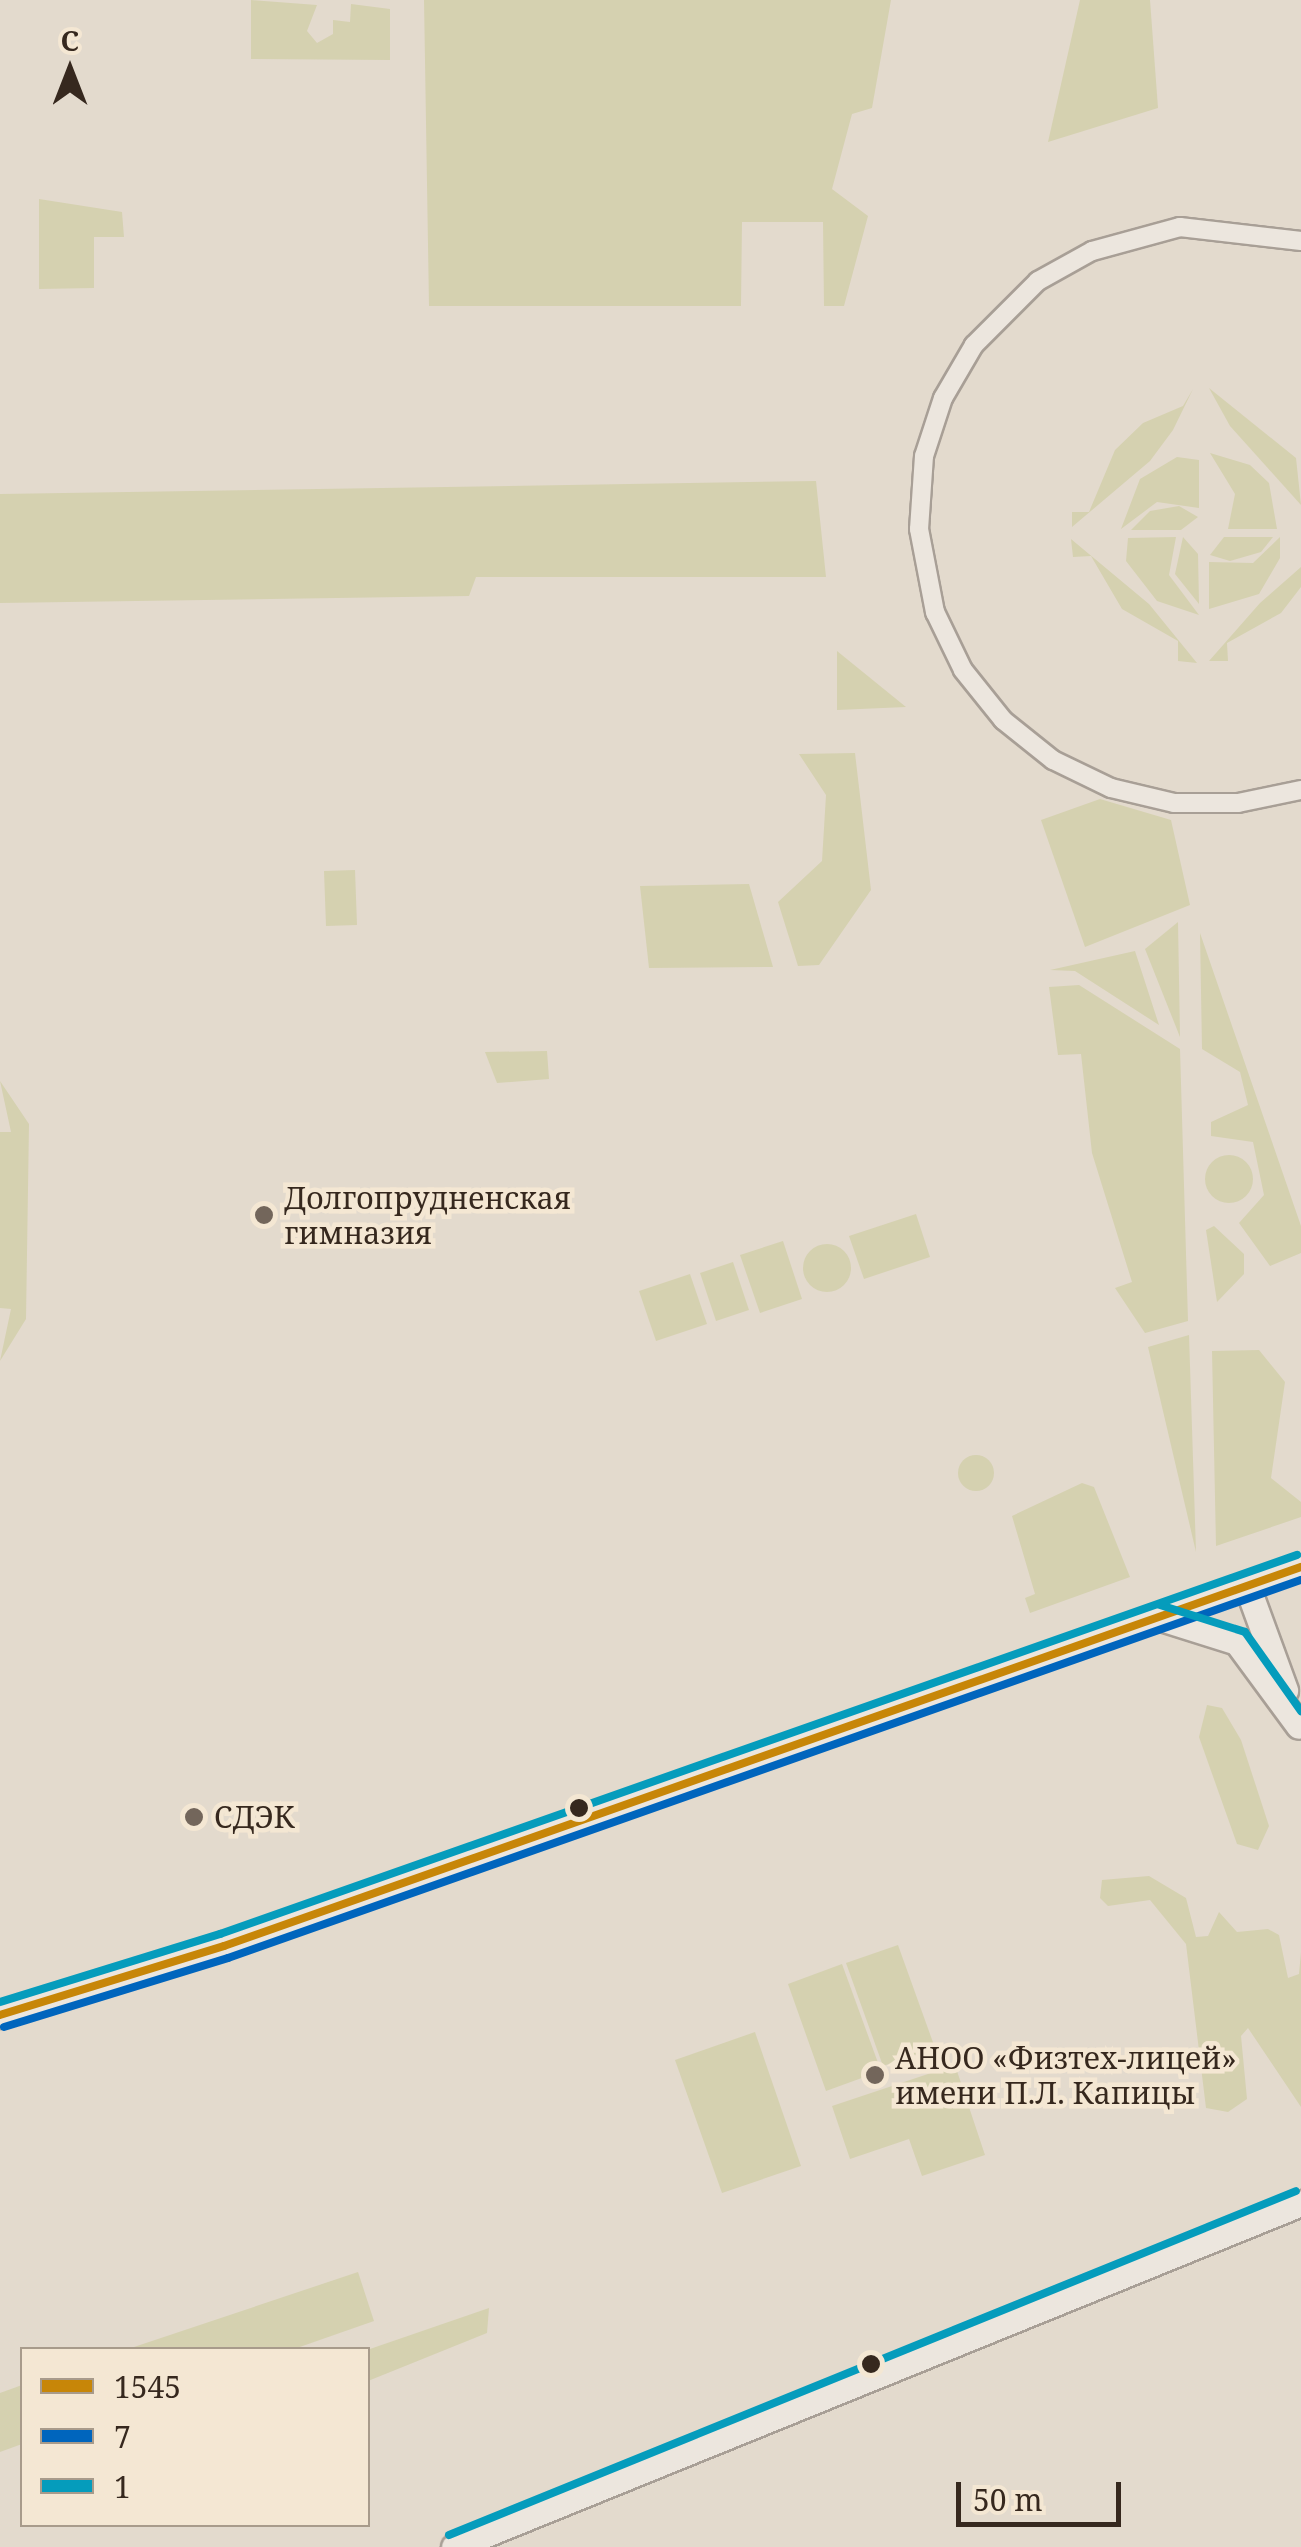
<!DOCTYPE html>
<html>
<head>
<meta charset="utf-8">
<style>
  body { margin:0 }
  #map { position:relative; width:1301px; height:2547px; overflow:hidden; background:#e3dacd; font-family:"Noto Serif",serif }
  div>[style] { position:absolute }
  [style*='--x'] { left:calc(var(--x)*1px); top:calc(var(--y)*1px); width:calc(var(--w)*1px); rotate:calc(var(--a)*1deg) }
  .green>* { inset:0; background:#d5d1b0 }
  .round { border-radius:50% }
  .roads { filter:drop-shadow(2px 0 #a89f96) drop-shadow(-2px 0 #a89f96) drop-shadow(0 2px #a89f96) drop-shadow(0 -2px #a89f96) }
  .street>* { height:18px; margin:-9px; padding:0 9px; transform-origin:9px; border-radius:9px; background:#ece6de }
  .secondary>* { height:25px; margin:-12.5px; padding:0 12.5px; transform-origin:12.5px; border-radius:12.5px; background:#ece6de }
  .bus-1>* { height:8px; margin:-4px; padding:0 4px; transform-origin:4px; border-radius:4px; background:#c78608 }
  .bus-2>* { height:8px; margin:-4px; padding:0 4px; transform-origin:4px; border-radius:4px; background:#0065bd }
  .bus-3>* { height:8px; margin:-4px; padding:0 4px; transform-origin:4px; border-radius:4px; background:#059cbc }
  .dots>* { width:28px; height:28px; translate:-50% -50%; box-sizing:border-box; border:5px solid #f4e7d3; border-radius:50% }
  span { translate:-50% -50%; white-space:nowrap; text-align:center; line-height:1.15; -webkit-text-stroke:9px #f4e7d3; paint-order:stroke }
  .poi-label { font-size:30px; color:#36281e }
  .left { translate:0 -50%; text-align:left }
  .legend { position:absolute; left:20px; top:2347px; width:350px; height:180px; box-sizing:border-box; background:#f4e7d3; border:2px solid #a89b8b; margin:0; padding:12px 18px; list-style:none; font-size:30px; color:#36281e }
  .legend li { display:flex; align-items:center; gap:20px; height:50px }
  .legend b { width:50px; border:2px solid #a89b8b }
  .north { position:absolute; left:20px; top:20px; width:100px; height:100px; -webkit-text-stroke:8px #f4e7d3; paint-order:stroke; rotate:0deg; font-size:28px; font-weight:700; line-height:40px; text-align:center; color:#36281e }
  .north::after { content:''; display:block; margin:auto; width:35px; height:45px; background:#36281e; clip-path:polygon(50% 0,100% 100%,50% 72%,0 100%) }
  .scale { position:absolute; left:956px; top:2482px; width:165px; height:45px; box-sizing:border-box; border:5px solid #36281e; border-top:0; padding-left:12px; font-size:30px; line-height:35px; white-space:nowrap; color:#36281e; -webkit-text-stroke:8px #f4e7d3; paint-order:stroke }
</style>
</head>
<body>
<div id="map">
  <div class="green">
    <div style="clip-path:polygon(251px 0,317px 5px,307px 31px,317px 43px,333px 34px,333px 20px,350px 22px,351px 4px,390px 9px,390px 60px,251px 59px)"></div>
    <div style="clip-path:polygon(424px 0,891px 0,872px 108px,852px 114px,832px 189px,868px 216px,844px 306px,824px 306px,823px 222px,742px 222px,741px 306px,429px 306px)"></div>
    <div style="clip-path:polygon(1080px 0,1150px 0,1158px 108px,1048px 142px)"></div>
    <div style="clip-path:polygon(39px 199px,122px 212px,124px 237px,94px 237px,94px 288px,39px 289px)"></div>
    <div style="clip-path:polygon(1209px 388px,1296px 458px,1301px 505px,1230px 426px)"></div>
    <div style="clip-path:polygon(1193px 389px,1173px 430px,1150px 461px,1072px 527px,1072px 512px,1089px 512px,1115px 450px,1143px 423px,1183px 406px)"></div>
    <div style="clip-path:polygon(1210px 453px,1250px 465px,1269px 483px,1277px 529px,1228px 529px,1235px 494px)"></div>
    <div style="clip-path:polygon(1177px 457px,1199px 460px,1199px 508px,1157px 502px,1121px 529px,1140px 479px)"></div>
    <div style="clip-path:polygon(816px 481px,826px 577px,476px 577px,469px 596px,0 603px,0 494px)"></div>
    <div style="clip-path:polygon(1179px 506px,1198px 517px,1181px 530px,1131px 530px,1150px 511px)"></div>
    <div style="clip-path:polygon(1176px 537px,1169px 575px,1199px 615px,1157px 601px,1126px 561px,1128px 538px)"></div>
    <div style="clip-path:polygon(1183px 537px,1198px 554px,1199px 604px,1175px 574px)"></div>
    <div style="clip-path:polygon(1224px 537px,1273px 537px,1261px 552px,1230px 561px,1210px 555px)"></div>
    <div style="clip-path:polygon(1280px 537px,1280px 558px,1259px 594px,1209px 609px,1209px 562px,1253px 563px)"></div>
    <div style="clip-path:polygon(1071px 539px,1149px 604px,1197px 663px,1178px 661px,1178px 641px,1122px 609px,1091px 556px,1073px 557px)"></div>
    <div style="clip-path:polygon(1301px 567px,1301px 587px,1281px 613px,1227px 643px,1228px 661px,1209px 661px,1260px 603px)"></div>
    <div style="clip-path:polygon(837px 651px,906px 707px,837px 710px)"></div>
    <div style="clip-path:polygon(855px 753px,871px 890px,819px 965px,798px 966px,778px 902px,822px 861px,826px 795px,799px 754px)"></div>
    <div style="clip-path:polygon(1100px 799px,1171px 820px,1190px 905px,1085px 947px,1041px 820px)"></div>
    <div style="clip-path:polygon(355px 870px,357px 925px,326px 926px,324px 871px)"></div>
    <div style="clip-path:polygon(749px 884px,773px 967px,649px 968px,640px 886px)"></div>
    <div style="clip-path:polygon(1178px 922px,1180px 1036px,1180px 1037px,1145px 949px)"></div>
    <div style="clip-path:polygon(1200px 933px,1301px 1226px,1301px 1253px,1270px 1266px,1239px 1223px,1264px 1195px,1253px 1142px,1211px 1136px,1211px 1122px,1248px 1105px,1240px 1072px,1202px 1049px)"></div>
    <div style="clip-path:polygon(1135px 951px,1159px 1025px,1075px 971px,1050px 970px)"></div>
    <div style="clip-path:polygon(1079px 985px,1180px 1049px,1188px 1321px,1145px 1333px,1115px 1288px,1132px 1282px,1092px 1153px,1081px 1054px,1058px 1055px,1049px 987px)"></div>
    <div style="clip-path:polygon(547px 1051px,549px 1079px,497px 1083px,485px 1052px)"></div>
    <div style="clip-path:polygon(0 1081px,29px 1124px,26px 1319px,0 1361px,11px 1309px,0 1308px,0 1132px,11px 1132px)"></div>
    <div class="round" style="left:1205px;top:1155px;width:48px;height:48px"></div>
    <div style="clip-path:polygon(916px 1214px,930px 1257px,864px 1279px,849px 1236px)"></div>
    <div style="clip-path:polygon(1214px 1226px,1244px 1254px,1244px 1274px,1217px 1302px,1206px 1230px)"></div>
    <div style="clip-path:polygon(783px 1241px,802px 1299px,760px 1313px,740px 1255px)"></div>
    <div class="round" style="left:803px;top:1244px;width:48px;height:48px"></div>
    <div style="clip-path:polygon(733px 1262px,749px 1310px,716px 1321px,700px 1273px)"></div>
    <div style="clip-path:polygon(690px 1274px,707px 1324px,656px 1341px,639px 1291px)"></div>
    <div style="clip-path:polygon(1189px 1335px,1196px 1552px,1148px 1347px)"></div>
    <div style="clip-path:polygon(1259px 1350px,1285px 1382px,1271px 1478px,1301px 1502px,1301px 1517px,1216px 1546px,1212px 1351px)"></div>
    <div class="round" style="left:958px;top:1455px;width:36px;height:36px"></div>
    <div style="clip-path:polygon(1082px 1483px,1094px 1487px,1130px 1577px,1030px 1613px,1025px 1598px,1035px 1594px,1012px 1516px)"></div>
    <div style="clip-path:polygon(1207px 1705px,1222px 1708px,1241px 1740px,1269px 1826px,1258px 1850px,1237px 1844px,1199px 1737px)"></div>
    <div style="clip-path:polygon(1149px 1876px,1186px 1898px,1196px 1937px,1208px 1936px,1219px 1912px,1237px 1932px,1268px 1929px,1279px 1935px,1288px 1978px,1299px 1974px,1301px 1952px,1301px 2107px,1248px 2028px,1241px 2036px,1247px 2099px,1228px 2112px,1206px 2108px,1186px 1944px,1150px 1900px,1108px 1906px,1100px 1898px,1102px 1880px)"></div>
    <div style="clip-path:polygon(898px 1945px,935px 2048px,883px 2066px,846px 1963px)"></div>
    <div style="clip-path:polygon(842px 1964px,881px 2071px,826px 2091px,788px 1984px)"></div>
    <div style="clip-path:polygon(755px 2032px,801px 2166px,722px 2193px,675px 2060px)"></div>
    <div style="clip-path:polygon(955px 2065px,985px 2155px,922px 2176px,909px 2139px,850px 2159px,832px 2106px)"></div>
    <div style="clip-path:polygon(358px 2272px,374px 2321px,294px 2349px,128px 2349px)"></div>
    <div style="clip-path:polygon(489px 2308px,487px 2333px,368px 2381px,367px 2350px)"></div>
    <div style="clip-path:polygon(22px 2385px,22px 2444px,0 2452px,0 2393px)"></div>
  </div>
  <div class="roads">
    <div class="street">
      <div style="--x:1301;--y:241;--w:122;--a:-173.4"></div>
      <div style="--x:1180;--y:227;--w:91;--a:164.7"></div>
      <div style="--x:1092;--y:251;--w:62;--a:150.9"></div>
      <div style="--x:1038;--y:281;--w:91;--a:135"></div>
      <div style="--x:974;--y:345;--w:61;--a:120.3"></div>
      <div style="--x:943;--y:398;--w:61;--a:108.1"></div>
      <div style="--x:924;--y:456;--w:73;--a:93.9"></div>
      <div style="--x:919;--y:529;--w:85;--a:79.1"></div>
      <div style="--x:935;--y:612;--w:64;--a:64.2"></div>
      <div style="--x:963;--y:670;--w:64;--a:51.3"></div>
      <div style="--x:1003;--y:720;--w:64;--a:38.7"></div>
      <div style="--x:1053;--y:760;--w:64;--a:25.8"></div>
      <div style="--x:1111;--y:788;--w:65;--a:13.4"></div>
      <div style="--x:1174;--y:803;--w:64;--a:0"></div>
      <div style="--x:1238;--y:803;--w:64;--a:-11.7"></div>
    </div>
    <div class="secondary">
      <div style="--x:1247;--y:1586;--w:111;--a:69.9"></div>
      <div style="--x:1161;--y:1618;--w:80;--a:17.5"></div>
      <div style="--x:1237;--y:1642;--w:104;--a:53.6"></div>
      <div style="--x:0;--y:2015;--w:234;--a:-17.1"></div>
      <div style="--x:224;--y:1946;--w:1142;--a:-19.39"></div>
      <div style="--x:454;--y:2547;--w:914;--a:-22.1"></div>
    </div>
  </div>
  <div class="bus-1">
    <div style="--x:0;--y:2015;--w:234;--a:-17.1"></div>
    <div style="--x:224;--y:1946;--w:1142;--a:-19.39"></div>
  </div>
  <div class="bus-2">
    <div style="--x:4;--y:2027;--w:234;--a:-17.1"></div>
    <div style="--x:228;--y:1958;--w:1138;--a:-19.41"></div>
  </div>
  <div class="bus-3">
    <div style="--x:1160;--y:1605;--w:89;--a:17.6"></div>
    <div style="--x:1245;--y:1632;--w:97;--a:54.7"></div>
    <div style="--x:0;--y:2002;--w:230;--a:-17.2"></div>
    <div style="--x:220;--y:1934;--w:1142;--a:-19.39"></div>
    <div style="--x:449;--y:2535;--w:914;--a:-22.1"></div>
  </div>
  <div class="dots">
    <div style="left:264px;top:1215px;background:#73665b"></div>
    <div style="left:579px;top:1808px;background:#36281e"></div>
    <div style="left:194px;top:1817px;background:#73665b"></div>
    <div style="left:875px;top:2075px;background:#73665b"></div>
    <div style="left:871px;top:2364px;background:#36281e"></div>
  </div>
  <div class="poi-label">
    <span class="left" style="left:284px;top:1215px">Долгопрудненская<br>гимназия</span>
    <span class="left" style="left:214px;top:1817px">СДЭК</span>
    <span class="left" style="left:895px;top:2075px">АНОО «Физтех-лицей»<br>имени П.Л. Капицы</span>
  </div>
  <ul class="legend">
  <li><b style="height:12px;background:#c78608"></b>1545</li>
  <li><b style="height:12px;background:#0065bd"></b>7</li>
  <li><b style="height:12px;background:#059cbc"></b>1</li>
  </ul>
  <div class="north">С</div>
  <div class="scale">50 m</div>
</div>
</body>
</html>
